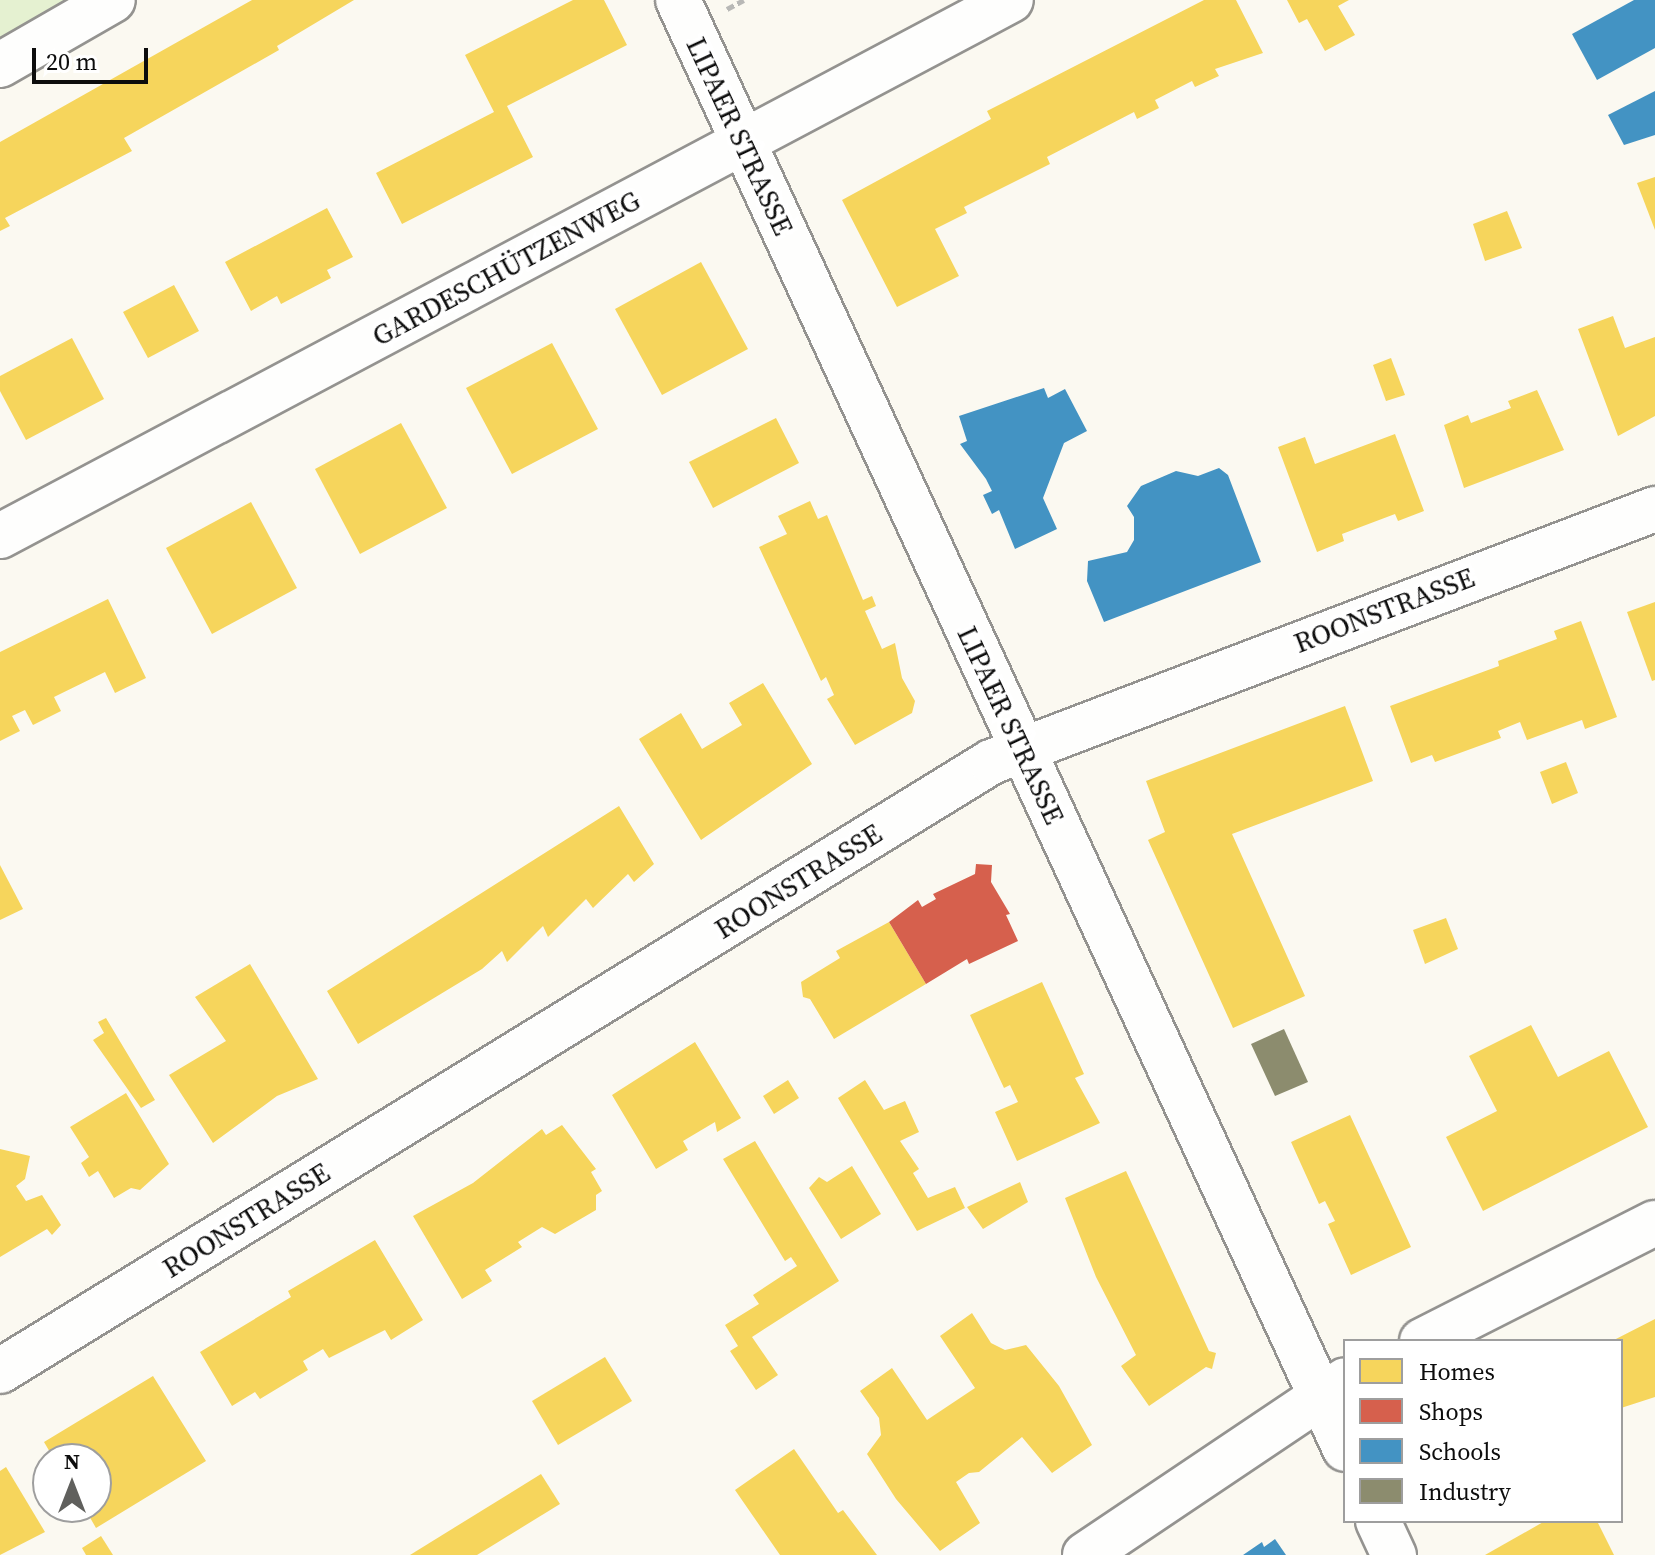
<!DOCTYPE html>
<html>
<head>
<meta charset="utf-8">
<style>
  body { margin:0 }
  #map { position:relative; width:1655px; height:1555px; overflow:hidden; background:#fbf9f1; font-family:"Source Serif 4",serif }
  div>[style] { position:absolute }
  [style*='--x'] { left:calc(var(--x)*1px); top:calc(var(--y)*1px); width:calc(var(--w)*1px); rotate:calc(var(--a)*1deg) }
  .green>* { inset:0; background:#e5f1d1 }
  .homes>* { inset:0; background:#f6d55c }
  .shops>* { inset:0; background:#d6604d }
  .schools>* { inset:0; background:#4393c3 }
  .industry>* { inset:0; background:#8c8c6e }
  .path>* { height:5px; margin-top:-2.5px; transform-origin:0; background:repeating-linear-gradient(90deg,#b8b8b6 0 8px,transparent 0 12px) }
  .roads { filter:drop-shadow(2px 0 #949390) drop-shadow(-2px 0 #949390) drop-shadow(0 2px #949390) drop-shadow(0 -2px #949390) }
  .minor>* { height:44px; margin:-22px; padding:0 22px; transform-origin:22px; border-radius:22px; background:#fefefd }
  span { translate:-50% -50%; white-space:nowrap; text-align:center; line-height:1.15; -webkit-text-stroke:8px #fff; paint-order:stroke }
  .street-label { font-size:28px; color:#0d0d0d }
  .legend { position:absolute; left:1343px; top:1339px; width:280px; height:184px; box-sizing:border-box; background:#fff; border:2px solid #9e9e9e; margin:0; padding:10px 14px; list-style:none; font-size:24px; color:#0d0d0d }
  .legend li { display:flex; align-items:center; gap:16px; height:40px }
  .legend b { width:40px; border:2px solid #9e9e9e }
  .north { position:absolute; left:32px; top:1443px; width:80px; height:80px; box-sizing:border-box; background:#fff; border:2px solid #9e9e9e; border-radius:50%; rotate:0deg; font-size:22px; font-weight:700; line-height:32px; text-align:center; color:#0d0d0d }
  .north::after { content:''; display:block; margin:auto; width:28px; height:36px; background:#60605d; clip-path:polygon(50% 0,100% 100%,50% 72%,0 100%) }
  .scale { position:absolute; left:32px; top:48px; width:116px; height:36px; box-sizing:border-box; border:4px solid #0d0d0d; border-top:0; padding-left:10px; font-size:24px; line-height:28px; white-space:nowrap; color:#0d0d0d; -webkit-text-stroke:6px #fff; paint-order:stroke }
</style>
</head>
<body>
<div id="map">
  <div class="green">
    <div style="clip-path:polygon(0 0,68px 0,0 39px)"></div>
  </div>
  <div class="homes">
    <div style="clip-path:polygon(252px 0,354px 0,277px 46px,279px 50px,124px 138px,132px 151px,5px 218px,10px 226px,0 231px,0 142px)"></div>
    <div style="clip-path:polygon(573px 0,604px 0,627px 45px,507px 106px,533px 157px,402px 224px,376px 173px,494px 112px,465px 55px)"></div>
    <div style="clip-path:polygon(1204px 0,1236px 0,1263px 53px,1215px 69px,1219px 76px,1195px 87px,1192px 81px,1155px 100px,1159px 108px,1137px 119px,1134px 112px,1047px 157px,1050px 164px,964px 207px,967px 213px,935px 229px,959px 276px,897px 307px,842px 200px,991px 119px,987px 111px)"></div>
    <div style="clip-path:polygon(1287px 0,1349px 0,1338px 6px,1355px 35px,1325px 51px,1307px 19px,1299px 23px)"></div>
    <div style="clip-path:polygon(1655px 177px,1655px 230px,1637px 183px)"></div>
    <div style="clip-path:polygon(327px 208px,353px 257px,327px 270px,331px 278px,281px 304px,277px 296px,251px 311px,225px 262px)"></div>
    <div style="clip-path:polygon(1507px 211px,1522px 248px,1485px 261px,1473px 224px)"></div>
    <div style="clip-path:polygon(701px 262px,748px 349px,662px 395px,615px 309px)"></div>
    <div style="clip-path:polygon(174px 285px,199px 331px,148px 358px,123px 312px)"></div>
    <div style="clip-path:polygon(1613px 316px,1625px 348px,1655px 337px,1655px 416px,1618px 436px,1578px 329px)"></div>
    <div style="clip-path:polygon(72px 338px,104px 399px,26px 440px,0 391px,0 376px)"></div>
    <div style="clip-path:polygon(552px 343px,598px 429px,512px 474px,466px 388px)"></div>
    <div style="clip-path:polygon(1391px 358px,1405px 395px,1386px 401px,1373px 365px)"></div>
    <div style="clip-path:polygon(1537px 390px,1564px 450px,1464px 488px,1444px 425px,1468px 415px,1471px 423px,1511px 408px,1508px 401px)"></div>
    <div style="clip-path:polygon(776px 418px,799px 463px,713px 508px,689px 462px)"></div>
    <div style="clip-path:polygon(401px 423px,447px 508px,360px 554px,315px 469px)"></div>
    <div style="clip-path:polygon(1395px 434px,1424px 511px,1398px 521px,1395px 514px,1342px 534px,1344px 541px,1317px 552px,1278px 447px,1305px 437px,1315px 464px)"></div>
    <div style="clip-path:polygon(810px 501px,818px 519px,827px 515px,863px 600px,872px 596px,876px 606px,865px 611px,882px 649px,895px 643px,902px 678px,915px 701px,912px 713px,855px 745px,827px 699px,834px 695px,826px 677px,821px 681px,759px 547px,787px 534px,778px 516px)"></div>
    <div style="clip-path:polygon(251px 502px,297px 588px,212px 634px,166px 548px)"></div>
    <div style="clip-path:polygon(108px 599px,146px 678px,115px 693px,105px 672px,54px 697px,61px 711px,33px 725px,25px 710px,12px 716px,20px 731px,0 741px,0 652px)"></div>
    <div style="clip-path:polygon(1655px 602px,1655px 680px,1652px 681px,1627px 612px)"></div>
    <div style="clip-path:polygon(1581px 621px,1617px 717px,1585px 729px,1582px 720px,1527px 740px,1520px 722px,1498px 731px,1501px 738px,1435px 762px,1432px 755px,1411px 763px,1390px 706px,1499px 666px,1498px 661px,1557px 639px,1554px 631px)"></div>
    <div style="clip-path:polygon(763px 683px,812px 764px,701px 840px,639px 739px,681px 713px,702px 749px,742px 725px,729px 703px)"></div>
    <div style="clip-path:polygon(1345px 706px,1373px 781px,1232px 834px,1305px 996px,1233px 1028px,1148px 840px,1165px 832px,1146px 781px)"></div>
    <div style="clip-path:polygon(1566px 762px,1578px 793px,1552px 804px,1540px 772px)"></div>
    <div style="clip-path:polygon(619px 806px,654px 864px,634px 882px,628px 874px,593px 908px,586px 899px,548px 937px,543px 926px,507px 962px,502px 951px,482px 969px,358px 1044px,327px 991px)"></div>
    <div style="clip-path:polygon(0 865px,23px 909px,0 920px)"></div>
    <div style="clip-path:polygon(1446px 918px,1458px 949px,1425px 964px,1413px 930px)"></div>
    <div style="clip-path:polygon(889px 922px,926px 984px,834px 1039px,810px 999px,803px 997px,801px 982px,840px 958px,836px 951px)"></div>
    <div style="clip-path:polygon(250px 964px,318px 1079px,277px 1096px,213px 1143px,169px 1075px,226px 1041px,195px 997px)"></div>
    <div style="clip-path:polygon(1042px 982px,1084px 1074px,1075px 1078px,1100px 1123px,1017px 1161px,995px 1112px,1018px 1102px,1010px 1085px,1004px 1088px,970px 1015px)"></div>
    <div style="clip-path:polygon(106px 1018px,155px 1100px,141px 1108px,93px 1040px,104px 1033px,98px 1022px)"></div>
    <div style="clip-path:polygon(1531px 1025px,1558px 1077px,1609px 1051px,1648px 1127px,1483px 1211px,1446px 1137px,1497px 1111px,1469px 1056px)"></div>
    <div style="clip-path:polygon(695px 1042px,741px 1118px,717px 1132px,715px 1122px,683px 1141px,688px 1150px,656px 1169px,612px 1095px)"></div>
    <div style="clip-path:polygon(788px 1080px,799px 1098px,774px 1114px,763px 1096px)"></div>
    <div style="clip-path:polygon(865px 1080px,884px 1110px,905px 1101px,919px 1132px,900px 1141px,919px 1169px,913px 1173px,928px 1198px,955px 1187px,965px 1208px,917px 1231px,838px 1098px)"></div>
    <div style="clip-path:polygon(126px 1093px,169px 1164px,140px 1190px,131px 1188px,114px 1198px,98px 1171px,89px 1177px,81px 1163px,89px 1157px,70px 1127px)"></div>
    <div style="clip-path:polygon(1350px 1115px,1411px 1247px,1351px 1275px,1328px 1224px,1335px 1221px,1325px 1201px,1319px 1204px,1291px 1142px)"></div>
    <div style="clip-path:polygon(562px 1125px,596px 1169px,591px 1172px,602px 1191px,596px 1195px,596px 1210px,555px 1234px,542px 1227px,518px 1242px,522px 1247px,485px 1270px,492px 1281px,462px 1299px,413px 1216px,473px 1183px,542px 1129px,546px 1135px)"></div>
    <div style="clip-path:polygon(755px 1141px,839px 1281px,752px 1337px,778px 1375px,756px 1390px,730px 1351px,738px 1346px,725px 1325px,759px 1304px,753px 1295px,797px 1266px,791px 1257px,785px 1261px,723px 1159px)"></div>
    <div style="clip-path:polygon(0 1149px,30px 1156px,25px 1179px,16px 1186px,26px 1201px,42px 1195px,61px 1225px,52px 1235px,47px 1229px,0 1257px)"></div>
    <div style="clip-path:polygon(852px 1166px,881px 1214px,841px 1239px,809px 1188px,819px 1177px,827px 1182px)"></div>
    <div style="clip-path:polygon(1126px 1171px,1209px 1351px,1216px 1353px,1212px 1369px,1206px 1367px,1149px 1406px,1121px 1366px,1136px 1355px,1096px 1277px,1065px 1198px)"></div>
    <div style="clip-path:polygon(1020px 1182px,1028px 1202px,983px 1229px,967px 1207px)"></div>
    <div style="clip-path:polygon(375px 1240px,423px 1320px,391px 1340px,385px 1330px,329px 1358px,323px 1349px,303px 1361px,308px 1370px,260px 1399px,255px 1392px,232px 1406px,200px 1352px,291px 1297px,288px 1291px)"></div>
    <div style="clip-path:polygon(972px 1313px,991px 1343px,1005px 1350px,1026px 1345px,1059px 1386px,1092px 1445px,1052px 1473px,1022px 1437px,979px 1472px,969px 1473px,956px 1482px,980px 1523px,940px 1551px,896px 1499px,867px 1454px,881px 1435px,879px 1418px,860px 1391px,892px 1368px,927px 1420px,975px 1388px,940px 1336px)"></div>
    <div style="clip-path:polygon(1655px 1319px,1655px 1397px,1621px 1408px,1621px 1341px,1612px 1341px)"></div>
    <div style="clip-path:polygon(605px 1357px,632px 1401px,558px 1445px,532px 1401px)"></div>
    <div style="clip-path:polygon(153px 1376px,206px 1461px,96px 1528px,84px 1507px,96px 1507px,96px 1459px,54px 1459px,44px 1442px)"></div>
    <div style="clip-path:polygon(794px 1449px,838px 1513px,843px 1510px,877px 1555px,780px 1555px,735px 1490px)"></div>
    <div style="clip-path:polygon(6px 1467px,45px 1532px,0 1555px,0 1471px)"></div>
    <div style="clip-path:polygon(541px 1474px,560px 1504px,477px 1555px,410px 1555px)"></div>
    <div style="clip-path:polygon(1545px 1521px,1597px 1521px,1614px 1555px,1485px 1555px)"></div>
    <div style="clip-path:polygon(101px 1536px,113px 1555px,86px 1555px,82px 1548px)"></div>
  </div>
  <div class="shops">
    <div style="clip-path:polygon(976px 864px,992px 865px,991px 882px,1010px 914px,1006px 915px,1018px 941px,969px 964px,967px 959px,926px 984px,889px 922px,918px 900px,922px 907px,936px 899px,933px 894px,975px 874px)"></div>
  </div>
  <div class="schools">
    <div style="clip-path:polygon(1634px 0,1655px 0,1655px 48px,1597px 80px,1572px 34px)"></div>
    <div style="clip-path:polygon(1655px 91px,1655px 135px,1624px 145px,1608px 115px)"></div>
    <div style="clip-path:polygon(1044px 388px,1048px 398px,1065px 389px,1087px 431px,1064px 443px,1043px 498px,1057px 529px,1015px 549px,999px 510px,992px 514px,983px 495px,992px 491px,986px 479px,960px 444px,967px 441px,959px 416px)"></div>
    <div style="clip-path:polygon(1219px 468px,1228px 475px,1261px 562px,1104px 622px,1087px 581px,1088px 561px,1127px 552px,1134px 540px,1134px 517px,1127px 506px,1141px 486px,1176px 471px,1198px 476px)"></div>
    <div style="clip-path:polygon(1275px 1539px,1286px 1555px,1243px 1555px,1262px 1542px,1264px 1547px)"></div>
  </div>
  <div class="industry">
    <div style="clip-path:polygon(1284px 1029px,1308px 1082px,1275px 1096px,1251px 1044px)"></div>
  </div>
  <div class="path">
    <div style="--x:727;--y:9;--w:19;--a:-28"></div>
  </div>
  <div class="roads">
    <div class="minor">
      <div style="--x:678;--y:0;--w:1595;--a:65.28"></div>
      <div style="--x:0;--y:65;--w:130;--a:-29.9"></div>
      <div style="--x:0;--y:536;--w:1144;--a:-27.93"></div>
      <div style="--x:1422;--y:1341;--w:261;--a:-26.9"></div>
      <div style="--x:0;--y:1371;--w:1163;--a:-31.57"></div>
      <div style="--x:991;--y:762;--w:711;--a:-20.86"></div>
      <div style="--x:1378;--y:1521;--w:38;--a:65"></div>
      <div style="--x:1085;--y:1555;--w:313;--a:-33.9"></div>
    </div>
  </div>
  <div class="street-label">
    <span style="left:740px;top:136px;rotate:65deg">LIPAER STRASSE</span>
    <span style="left:506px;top:268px;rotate:-28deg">GARDESCHÜTZENWEG</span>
    <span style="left:1384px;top:610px;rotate:-21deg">ROONSTRASSE</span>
    <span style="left:1011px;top:725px;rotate:65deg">LIPAER STRASSE</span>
    <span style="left:798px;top:881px;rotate:-32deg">ROONSTRASSE</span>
    <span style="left:246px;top:1220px;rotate:-32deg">ROONSTRASSE</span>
  </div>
  <ul class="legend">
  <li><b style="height:22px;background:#f6d55c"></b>Homes</li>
  <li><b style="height:22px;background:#d6604d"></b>Shops</li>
  <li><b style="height:22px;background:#4393c3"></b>Schools</li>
  <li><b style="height:22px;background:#8c8c6e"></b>Industry</li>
  </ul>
  <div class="north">N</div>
  <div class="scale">20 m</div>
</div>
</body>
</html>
